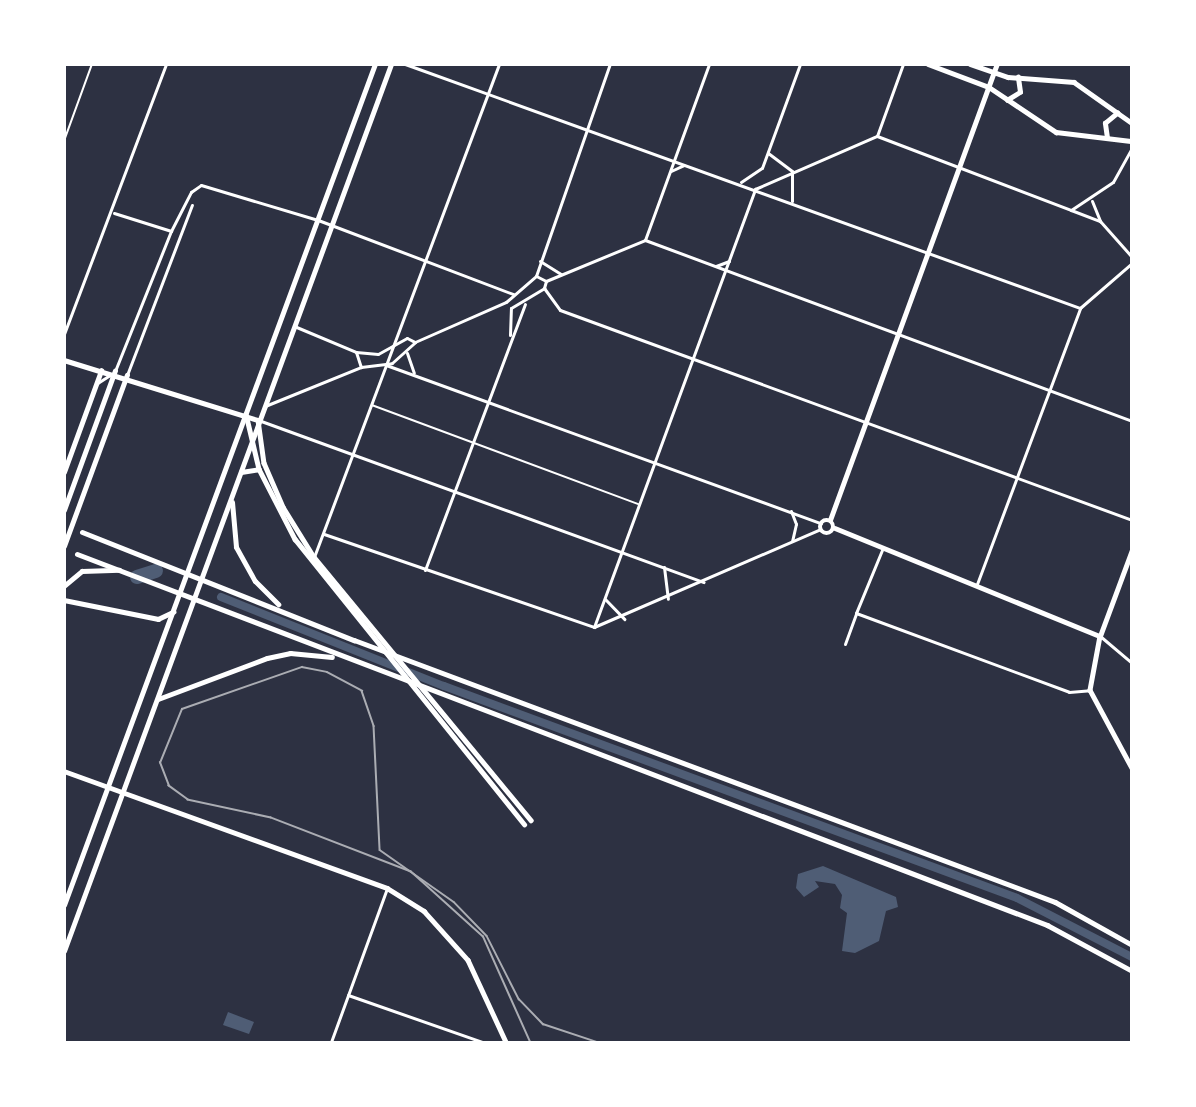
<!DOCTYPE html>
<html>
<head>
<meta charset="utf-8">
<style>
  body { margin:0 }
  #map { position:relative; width:1196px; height:1107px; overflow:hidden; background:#2d3142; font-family:"PT Sans Narrow",sans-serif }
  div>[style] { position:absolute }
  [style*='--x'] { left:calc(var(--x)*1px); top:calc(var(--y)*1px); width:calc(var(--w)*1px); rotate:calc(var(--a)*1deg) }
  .water>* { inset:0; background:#4f5d75 }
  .canal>* { height:8px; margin:-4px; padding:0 4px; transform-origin:4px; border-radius:4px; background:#4f5d75 }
  .river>* { height:14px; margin:-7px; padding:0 7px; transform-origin:7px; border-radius:7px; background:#4f5d75 }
  .service>* { height:1.5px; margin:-0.75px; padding:0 0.75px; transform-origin:0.75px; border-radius:0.75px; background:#fff }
  .minor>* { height:3px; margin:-1.5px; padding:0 1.5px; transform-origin:1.5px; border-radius:1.5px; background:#fff }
  .tertiary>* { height:4.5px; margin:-2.25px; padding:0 2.25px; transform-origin:2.25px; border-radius:2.25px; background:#fff }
  .tertiary>.ring { margin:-2.25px; padding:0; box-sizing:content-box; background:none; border:4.5px solid #fff; border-radius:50% }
  .secondary>* { height:4.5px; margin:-2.25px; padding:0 2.25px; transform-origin:2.25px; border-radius:2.25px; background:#fff }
  .primary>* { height:5px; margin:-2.5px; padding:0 2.5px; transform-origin:2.5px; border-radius:2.5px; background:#fff }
  .tram>* { height:1.5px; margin:-0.75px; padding:0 0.75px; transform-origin:0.75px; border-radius:0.75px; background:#abadb3 }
  span { translate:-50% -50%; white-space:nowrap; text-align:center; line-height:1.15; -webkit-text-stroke:4.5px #fff; paint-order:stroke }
  .frame { position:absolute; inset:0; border:66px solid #fff; pointer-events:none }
</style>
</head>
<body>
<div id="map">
  <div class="water">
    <div style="clip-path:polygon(823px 866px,896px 897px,898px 907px,886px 911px,879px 941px,855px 953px,842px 951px,847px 913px,840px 908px,842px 895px,835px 884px,815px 881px,819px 887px,804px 897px,796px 888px,798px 874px)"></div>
    <div style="clip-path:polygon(228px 1012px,254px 1022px,249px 1034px,223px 1025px)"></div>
  </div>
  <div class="canal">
    <div style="--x:221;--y:597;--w:240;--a:21.8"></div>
    <div style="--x:444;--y:686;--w:611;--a:20.3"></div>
    <div style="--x:1017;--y:898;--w:129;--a:27.2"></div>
  </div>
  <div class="river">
    <div style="--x:137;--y:577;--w:20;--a:-18"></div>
  </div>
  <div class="service">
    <div style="--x:64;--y:141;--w:82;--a:-70"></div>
    <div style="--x:372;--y:405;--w:284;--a:20.4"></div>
  </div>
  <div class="minor">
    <div style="--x:405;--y:64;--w:718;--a:19.87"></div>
    <div style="--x:877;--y:136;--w:208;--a:20.9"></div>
    <div style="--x:1071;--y:210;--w:50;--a:-33.7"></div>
    <div style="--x:1113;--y:182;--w:39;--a:-61"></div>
    <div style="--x:877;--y:136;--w:77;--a:-70.1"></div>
    <div style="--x:768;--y:153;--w:30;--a:37"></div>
    <div style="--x:792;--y:171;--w:30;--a:90"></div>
    <div style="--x:671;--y:171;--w:14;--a:-25"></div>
    <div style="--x:741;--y:182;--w:25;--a:-34"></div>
    <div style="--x:762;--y:168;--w:111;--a:-69.9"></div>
    <div style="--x:755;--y:189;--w:133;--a:-23.5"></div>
    <div style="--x:1092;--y:201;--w:22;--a:68"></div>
    <div style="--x:1100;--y:221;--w:48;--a:48.4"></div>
    <div style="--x:1071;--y:210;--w:31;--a:21"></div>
    <div style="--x:114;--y:213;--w:60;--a:17.5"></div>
    <div style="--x:645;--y:240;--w:520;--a:20.39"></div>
    <div style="--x:645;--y:240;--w:187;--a:-70"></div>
    <div style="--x:540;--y:261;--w:25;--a:32"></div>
    <div style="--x:716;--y:266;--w:14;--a:-21"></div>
    <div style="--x:536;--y:276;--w:225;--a:-70.8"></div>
    <div style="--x:546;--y:281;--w:107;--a:-22.5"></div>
    <div style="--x:544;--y:288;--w:27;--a:54"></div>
    <div style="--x:560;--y:310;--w:609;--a:20.16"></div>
    <div style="--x:511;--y:308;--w:39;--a:-31"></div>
    <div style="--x:544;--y:288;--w:7;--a:-74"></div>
    <div style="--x:546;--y:281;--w:11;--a:-153"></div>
    <div style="--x:294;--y:326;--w:67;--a:22.8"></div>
    <div style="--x:64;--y:334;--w:289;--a:-69.3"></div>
    <div style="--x:510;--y:335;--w:27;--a:-88"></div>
    <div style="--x:356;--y:352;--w:22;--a:5"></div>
    <div style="--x:378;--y:354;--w:33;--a:-29"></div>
    <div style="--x:407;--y:338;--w:9;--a:27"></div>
    <div style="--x:356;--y:352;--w:16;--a:72"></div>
    <div style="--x:407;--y:353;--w:21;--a:71"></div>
    <div style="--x:386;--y:365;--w:463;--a:20"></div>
    <div style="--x:115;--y:371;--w:151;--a:-68.2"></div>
    <div style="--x:171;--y:231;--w:44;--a:-62.9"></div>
    <div style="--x:191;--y:192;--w:12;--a:-35"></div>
    <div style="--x:201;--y:185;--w:122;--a:16.7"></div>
    <div style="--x:318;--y:220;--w:209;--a:20.8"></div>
    <div style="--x:127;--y:375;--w:182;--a:-69.1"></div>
    <div style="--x:96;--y:384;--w:17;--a:-33"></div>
    <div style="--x:265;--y:406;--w:104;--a:-22.1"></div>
    <div style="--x:361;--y:367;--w:31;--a:-7"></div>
    <div style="--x:392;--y:363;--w:31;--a:-42"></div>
    <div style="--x:415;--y:342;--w:99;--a:-23.7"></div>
    <div style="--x:506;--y:302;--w:40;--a:-41"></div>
    <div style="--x:261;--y:421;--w:471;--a:20"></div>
    <div style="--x:791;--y:511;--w:14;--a:69"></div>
    <div style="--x:796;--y:524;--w:17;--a:103"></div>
    <div style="--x:324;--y:534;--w:286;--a:19"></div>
    <div style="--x:594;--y:627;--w:246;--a:-23.4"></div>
    <div style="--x:882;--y:550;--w:68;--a:112.4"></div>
    <div style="--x:856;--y:613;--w:227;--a:20.3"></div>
    <div style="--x:1069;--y:692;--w:21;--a:-5"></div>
    <div style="--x:314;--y:557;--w:527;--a:-69.43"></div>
    <div style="--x:664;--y:567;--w:32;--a:83"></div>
    <div style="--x:425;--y:570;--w:284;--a:-69.4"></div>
    <div style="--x:977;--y:584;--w:295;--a:-69.5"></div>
    <div style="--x:1080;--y:308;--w:69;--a:-40.9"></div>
    <div style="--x:605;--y:599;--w:28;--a:46"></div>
    <div style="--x:594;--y:627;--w:467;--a:-69.8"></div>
    <div style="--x:1100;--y:636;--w:42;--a:40.2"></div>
    <div style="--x:845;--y:644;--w:33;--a:-70"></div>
    <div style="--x:348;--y:995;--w:142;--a:19.3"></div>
    <div style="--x:331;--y:1042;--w:164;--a:-70"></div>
  </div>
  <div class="tertiary">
    <div class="ring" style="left:820px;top:520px;width:9.5px;height:9.5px"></div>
    <div style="--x:830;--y:520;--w:486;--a:-69.9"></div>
    <div style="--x:835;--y:528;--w:286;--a:22.2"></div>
    <div style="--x:1100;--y:636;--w:55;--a:100.5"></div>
    <div style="--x:1090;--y:690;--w:89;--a:61.7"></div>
    <div style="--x:1100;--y:636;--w:92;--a:-69.6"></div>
    <div style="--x:122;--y:792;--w:282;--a:19.9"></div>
    <div style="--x:387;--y:888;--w:44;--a:31.9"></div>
    <div style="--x:424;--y:911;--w:66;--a:48.1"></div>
    <div style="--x:468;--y:960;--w:90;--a:65.1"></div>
  </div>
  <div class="secondary">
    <div style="--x:928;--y:64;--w:65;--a:20.7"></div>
    <div style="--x:989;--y:87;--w:81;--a:33.9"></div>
    <div style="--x:1056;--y:132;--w:77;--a:6.8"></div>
    <div style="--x:970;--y:64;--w:40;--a:18.9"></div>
    <div style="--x:1008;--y:77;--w:66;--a:4.3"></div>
    <div style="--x:1074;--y:82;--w:71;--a:35.3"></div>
    <div style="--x:1007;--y:100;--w:15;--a:-32"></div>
    <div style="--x:1020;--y:92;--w:15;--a:-98"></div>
    <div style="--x:1107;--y:138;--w:15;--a:-98"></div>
    <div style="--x:1105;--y:123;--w:16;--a:-40"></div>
    <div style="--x:64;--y:360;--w:203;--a:17.2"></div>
    <div style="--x:258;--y:420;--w:43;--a:82.1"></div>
    <div style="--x:264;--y:463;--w:48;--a:66.6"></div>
    <div style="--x:283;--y:507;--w:59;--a:58.2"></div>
    <div style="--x:314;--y:557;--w:341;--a:50.5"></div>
    <div style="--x:246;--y:414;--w:57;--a:76.7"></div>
    <div style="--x:259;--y:469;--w:79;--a:62.8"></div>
    <div style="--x:295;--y:539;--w:366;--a:51.2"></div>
    <div style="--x:64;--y:472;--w:108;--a:-69.9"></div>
    <div style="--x:64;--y:510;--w:148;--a:-69.9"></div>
    <div style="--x:64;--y:546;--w:182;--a:-69.8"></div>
    <div style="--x:64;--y:586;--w:23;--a:-40"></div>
    <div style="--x:82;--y:571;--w:37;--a:-2"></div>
    <div style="--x:64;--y:600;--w:96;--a:11.4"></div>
    <div style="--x:158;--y:619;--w:17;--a:-25"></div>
    <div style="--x:64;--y:771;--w:62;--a:19.9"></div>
  </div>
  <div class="primary">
    <div style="--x:241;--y:472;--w:18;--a:-9"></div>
    <div style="--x:232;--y:502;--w:45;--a:84.9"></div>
    <div style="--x:236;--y:547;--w:39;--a:61"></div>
    <div style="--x:255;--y:581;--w:33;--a:45"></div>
    <div style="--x:82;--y:532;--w:293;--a:21.7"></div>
    <div style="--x:354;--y:640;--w:748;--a:20.49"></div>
    <div style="--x:1055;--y:902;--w:88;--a:29.2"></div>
    <div style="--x:77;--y:554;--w:1039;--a:20.93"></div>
    <div style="--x:1047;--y:925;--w:97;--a:28.4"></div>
    <div style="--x:158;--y:699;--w:116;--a:-20.6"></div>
    <div style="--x:267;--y:658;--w:24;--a:-12"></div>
    <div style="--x:290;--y:653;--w:42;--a:5.4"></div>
    <div style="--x:64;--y:905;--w:897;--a:-69.71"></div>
    <div style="--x:64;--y:951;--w:945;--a:-69.76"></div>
  </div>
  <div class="tram">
    <div style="--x:530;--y:1042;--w:115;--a:-114.1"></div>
    <div style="--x:483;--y:937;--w:97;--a:-137.9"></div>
    <div style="--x:411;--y:872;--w:150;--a:-158.9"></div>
    <div style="--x:271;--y:818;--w:85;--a:-167.8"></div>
    <div style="--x:188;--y:800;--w:24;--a:-144"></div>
    <div style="--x:169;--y:786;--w:25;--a:-111"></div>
    <div style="--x:160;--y:763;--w:58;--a:-67.8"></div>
    <div style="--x:182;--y:709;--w:127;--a:-19.3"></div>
    <div style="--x:302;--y:667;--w:25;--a:11"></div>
    <div style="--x:327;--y:672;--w:40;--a:28"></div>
    <div style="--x:362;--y:691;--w:37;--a:71"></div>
    <div style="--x:374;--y:726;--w:124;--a:87.2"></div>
    <div style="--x:380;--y:850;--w:90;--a:35.1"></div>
    <div style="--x:454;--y:902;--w:47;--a:45.9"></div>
    <div style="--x:487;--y:936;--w:71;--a:63.1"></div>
    <div style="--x:519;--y:999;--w:35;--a:46"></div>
    <div style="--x:543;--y:1024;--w:57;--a:18.4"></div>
  </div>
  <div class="frame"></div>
</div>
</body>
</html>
